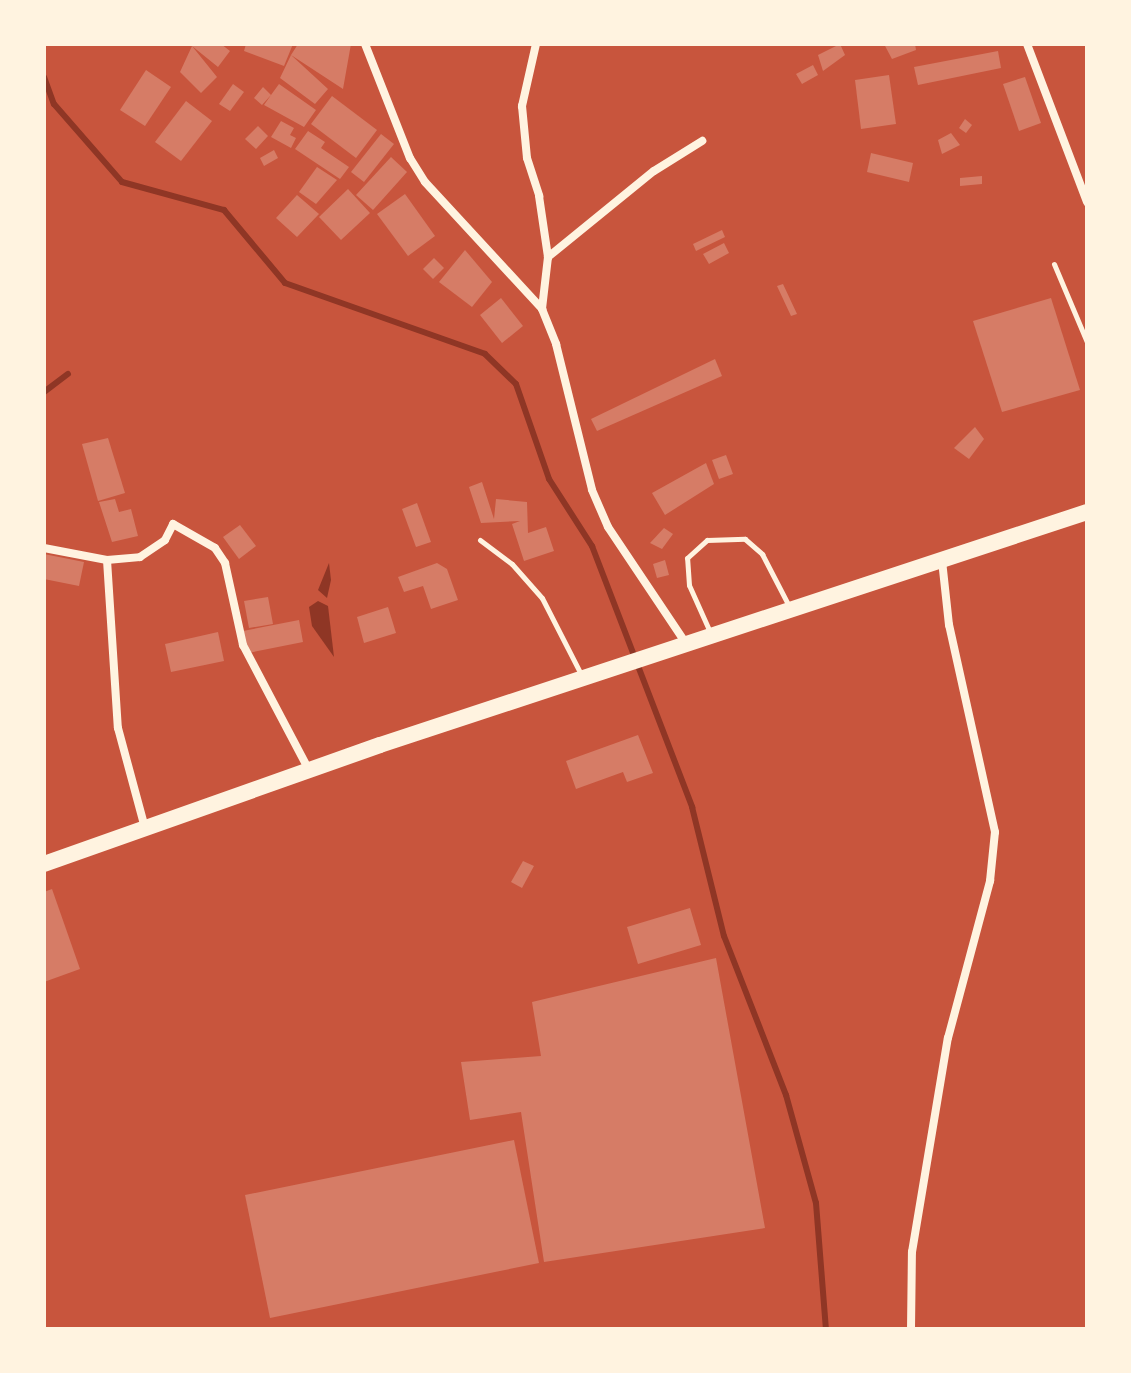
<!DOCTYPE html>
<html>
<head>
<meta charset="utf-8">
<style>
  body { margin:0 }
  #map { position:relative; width:1131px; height:1373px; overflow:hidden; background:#c8553d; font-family:Commissioner,sans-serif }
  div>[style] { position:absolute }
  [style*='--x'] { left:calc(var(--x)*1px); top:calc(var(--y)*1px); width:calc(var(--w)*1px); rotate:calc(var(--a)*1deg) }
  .water>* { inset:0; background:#8f3625 }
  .stream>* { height:6px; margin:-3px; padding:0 3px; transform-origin:3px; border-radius:3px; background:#8f3625 }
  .building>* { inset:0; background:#d67c66 }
  .service>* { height:5px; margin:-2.5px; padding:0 2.5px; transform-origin:2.5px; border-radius:2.5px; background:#fff3e0 }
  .minor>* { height:8px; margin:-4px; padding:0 4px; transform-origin:4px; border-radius:4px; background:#fff3e0 }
  .trunk>* { height:16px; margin:-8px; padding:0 8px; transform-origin:8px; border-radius:8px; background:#fff3e0 }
  span { translate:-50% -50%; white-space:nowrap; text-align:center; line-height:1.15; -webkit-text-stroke:8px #fff3e0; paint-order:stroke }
  .frame { position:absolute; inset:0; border:46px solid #fff3e0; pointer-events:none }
</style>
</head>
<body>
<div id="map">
  <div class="water">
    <div style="clip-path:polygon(329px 563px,331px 580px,327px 598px,318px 590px)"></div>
    <div style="clip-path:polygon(318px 601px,328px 606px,334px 657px,312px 626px,309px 607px)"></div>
  </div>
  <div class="stream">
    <div style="--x:44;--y:77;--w:29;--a:70"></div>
    <div style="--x:54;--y:104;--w:103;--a:48.9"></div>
    <div style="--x:122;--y:182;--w:106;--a:15.4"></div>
    <div style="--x:224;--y:210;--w:95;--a:50.1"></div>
    <div style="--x:285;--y:283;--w:212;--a:19.5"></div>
    <div style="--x:485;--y:354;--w:43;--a:44.1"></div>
    <div style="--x:516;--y:384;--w:101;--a:70.8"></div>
    <div style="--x:549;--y:479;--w:80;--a:57.3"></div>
    <div style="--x:592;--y:546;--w:280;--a:69"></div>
    <div style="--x:692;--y:807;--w:133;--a:76.1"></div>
    <div style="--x:724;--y:936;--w:171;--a:68.7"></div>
    <div style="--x:786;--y:1095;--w:112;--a:74.5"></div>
    <div style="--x:816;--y:1203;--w:126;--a:85.5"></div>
    <div style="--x:44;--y:392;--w:30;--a:-37"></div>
  </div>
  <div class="building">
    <div style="clip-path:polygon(193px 44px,221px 44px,230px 51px,218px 67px,192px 46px,217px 77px,201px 93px,180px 72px,192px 46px)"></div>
    <div style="clip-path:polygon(246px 44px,293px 44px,284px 66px,244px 51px)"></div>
    <div style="clip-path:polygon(298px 44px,351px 44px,343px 89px,291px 55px,328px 89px,315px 104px,280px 78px,291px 55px)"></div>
    <div style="clip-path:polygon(840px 44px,845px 55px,823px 71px,818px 55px)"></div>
    <div style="clip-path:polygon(884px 44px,915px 44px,916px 50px,892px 59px)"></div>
    <div style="clip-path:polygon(998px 51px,1001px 68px,918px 85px,914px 67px)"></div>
    <div style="clip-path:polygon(813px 65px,818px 75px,802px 84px,796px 74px)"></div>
    <div style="clip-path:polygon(146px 70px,171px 87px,145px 126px,120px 110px)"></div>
    <div style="clip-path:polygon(889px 75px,896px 124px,861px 129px,855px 80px)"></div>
    <div style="clip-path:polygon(1025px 77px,1041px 123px,1019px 131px,1003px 84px)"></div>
    <div style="clip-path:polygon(233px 84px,244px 92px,230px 111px,219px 104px)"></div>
    <div style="clip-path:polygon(279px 84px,316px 110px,304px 127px,264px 105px,271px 95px,262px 105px,254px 98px,263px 87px,271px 95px)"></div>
    <div style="clip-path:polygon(332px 96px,377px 130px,356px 158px,311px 124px)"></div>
    <div style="clip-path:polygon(186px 101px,212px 121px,181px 161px,155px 142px)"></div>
    <div style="clip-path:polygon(965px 119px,972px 125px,966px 133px,959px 128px)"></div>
    <div style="clip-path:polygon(281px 121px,294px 128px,290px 135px,296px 138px,291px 148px,271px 137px)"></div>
    <div style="clip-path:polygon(258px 126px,268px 136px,256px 149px,245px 139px)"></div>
    <div style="clip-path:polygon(308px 131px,325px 142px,321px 148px,349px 167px,340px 179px,295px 149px)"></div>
    <div style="clip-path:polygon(951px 133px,960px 145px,942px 154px,938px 140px)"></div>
    <div style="clip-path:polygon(381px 134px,394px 144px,364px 182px,351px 172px)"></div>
    <div style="clip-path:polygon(274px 150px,278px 158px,264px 166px,260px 158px)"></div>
    <div style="clip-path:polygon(871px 153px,913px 163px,909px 182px,867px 172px)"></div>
    <div style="clip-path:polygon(391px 157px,407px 172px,373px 210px,356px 195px)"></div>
    <div style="clip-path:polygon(317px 167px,337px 180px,316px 204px,299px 192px)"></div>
    <div style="clip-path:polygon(982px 176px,982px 184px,960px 186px,960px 178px)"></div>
    <div style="clip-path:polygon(348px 189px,370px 213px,341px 240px,319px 217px)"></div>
    <div style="clip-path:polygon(405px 194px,435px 236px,408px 256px,377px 214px)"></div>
    <div style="clip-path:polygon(297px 195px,319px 214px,297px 237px,276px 218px)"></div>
    <div style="clip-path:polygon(722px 230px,725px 237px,696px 251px,693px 244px)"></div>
    <div style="clip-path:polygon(724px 243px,729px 253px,709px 264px,703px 254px)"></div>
    <div style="clip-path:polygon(465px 250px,492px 282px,472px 307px,439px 282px)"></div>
    <div style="clip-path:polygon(434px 258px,444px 268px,433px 279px,423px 269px)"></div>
    <div style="clip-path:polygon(783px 284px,797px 314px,791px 316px,777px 286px)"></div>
    <div style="clip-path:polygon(501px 298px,523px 326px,502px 343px,480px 315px)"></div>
    <div style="clip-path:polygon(1051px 298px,1080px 390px,1002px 412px,973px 321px)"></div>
    <div style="clip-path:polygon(715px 359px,722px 376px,597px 431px,591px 419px)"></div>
    <div style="clip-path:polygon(975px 427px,984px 439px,969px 459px,954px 448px)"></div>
    <div style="clip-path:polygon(108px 438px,125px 493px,98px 501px,82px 444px)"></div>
    <div style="clip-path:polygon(726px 455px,733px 474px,719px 479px,712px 460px)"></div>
    <div style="clip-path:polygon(706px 463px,714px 484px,665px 515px,652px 493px)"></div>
    <div style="clip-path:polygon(482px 482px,494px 519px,496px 499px,527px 502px,528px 533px,546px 527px,554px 551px,524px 561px,512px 524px,520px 521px,481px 523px,469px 487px)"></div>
    <div style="clip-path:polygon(115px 499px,119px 512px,131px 509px,138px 536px,112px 542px,99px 502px)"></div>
    <div style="clip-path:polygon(417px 503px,431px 542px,416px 547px,402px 509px)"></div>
    <div style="clip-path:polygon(240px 525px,256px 546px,239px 559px,223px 537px)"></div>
    <div style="clip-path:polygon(664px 528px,673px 534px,662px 549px,650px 543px)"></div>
    <div style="clip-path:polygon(44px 554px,84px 562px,79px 586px,44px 579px)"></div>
    <div style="clip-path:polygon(665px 560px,669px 575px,657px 578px,653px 564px)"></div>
    <div style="clip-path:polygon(437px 563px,447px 569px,458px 600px,431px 609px,423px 586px,404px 592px,398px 577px)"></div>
    <div style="clip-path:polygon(268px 597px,273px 624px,249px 628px,244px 601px)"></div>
    <div style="clip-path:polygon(388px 607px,396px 633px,364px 643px,357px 617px)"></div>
    <div style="clip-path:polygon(299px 620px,303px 642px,248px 653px,243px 631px)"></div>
    <div style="clip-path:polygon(218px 632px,224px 661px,171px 672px,165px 644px)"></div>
    <div style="clip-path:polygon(638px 735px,653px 773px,627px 782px,623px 772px,576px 789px,566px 761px)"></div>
    <div style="clip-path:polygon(523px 861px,534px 866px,522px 888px,511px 882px)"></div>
    <div style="clip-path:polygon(52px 889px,80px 969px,44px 982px,44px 892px)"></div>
    <div style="clip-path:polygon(690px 908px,701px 945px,638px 964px,627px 927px)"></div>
    <div style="clip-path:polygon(716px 958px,765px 1228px,544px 1262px,521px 1112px,470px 1120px,461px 1062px,541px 1056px,532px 1002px)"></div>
    <div style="clip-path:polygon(514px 1140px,539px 1263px,270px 1318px,245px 1195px)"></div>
  </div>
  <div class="service">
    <div style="--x:1054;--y:264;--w:85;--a:67.1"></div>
    <div style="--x:480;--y:540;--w:40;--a:37"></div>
    <div style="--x:512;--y:564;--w:45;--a:48.6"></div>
    <div style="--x:542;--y:598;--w:88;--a:62.9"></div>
    <div style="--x:710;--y:632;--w:51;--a:-114.1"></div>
    <div style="--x:689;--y:585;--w:27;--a:-94"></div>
    <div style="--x:687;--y:558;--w:27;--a:-42"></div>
    <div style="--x:707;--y:540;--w:38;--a:-2"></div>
    <div style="--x:745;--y:539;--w:23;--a:41"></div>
    <div style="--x:762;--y:554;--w:59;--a:62.6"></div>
  </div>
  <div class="minor">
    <div style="--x:365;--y:44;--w:123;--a:68.5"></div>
    <div style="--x:410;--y:158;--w:28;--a:58"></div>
    <div style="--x:425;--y:182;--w:173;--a:47.3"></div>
    <div style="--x:542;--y:309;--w:38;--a:68"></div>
    <div style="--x:556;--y:344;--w:150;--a:76.1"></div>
    <div style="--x:592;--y:490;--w:40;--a:66.6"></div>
    <div style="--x:608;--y:527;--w:142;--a:56.2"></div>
    <div style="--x:536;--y:44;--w:64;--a:102.7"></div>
    <div style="--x:522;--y:106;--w:52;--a:84.5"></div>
    <div style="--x:527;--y:158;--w:40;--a:72"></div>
    <div style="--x:539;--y:196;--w:62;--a:81.6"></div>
    <div style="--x:548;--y:257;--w:52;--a:96.6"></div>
    <div style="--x:1027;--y:44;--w:169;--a:69.2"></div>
    <div style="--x:548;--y:257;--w:136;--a:-39.1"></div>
    <div style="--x:654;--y:171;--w:57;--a:-32"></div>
    <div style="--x:44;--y:548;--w:64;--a:10.8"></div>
    <div style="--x:107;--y:560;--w:168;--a:86.3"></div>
    <div style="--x:118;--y:728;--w:104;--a:74.9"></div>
    <div style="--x:107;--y:560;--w:33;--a:-5"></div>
    <div style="--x:140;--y:557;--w:30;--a:-34"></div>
    <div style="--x:165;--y:540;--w:18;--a:-63"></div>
    <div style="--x:173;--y:524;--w:48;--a:29.7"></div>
    <div style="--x:215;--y:548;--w:18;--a:56"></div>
    <div style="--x:225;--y:563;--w:84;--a:77.6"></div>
    <div style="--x:243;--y:645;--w:141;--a:62.2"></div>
    <div style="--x:911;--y:1329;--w:77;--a:-89.3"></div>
    <div style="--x:912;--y:1252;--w:217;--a:-80.5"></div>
    <div style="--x:948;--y:1038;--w:163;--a:-75"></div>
    <div style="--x:990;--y:881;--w:49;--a:-84.2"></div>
    <div style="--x:995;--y:832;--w:212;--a:-102.5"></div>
    <div style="--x:949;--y:625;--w:64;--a:-96.2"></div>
  </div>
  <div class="trunk">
    <div style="--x:44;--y:864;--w:356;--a:-19.5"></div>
    <div style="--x:380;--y:745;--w:744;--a:-18.24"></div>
  </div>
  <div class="frame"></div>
</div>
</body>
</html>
